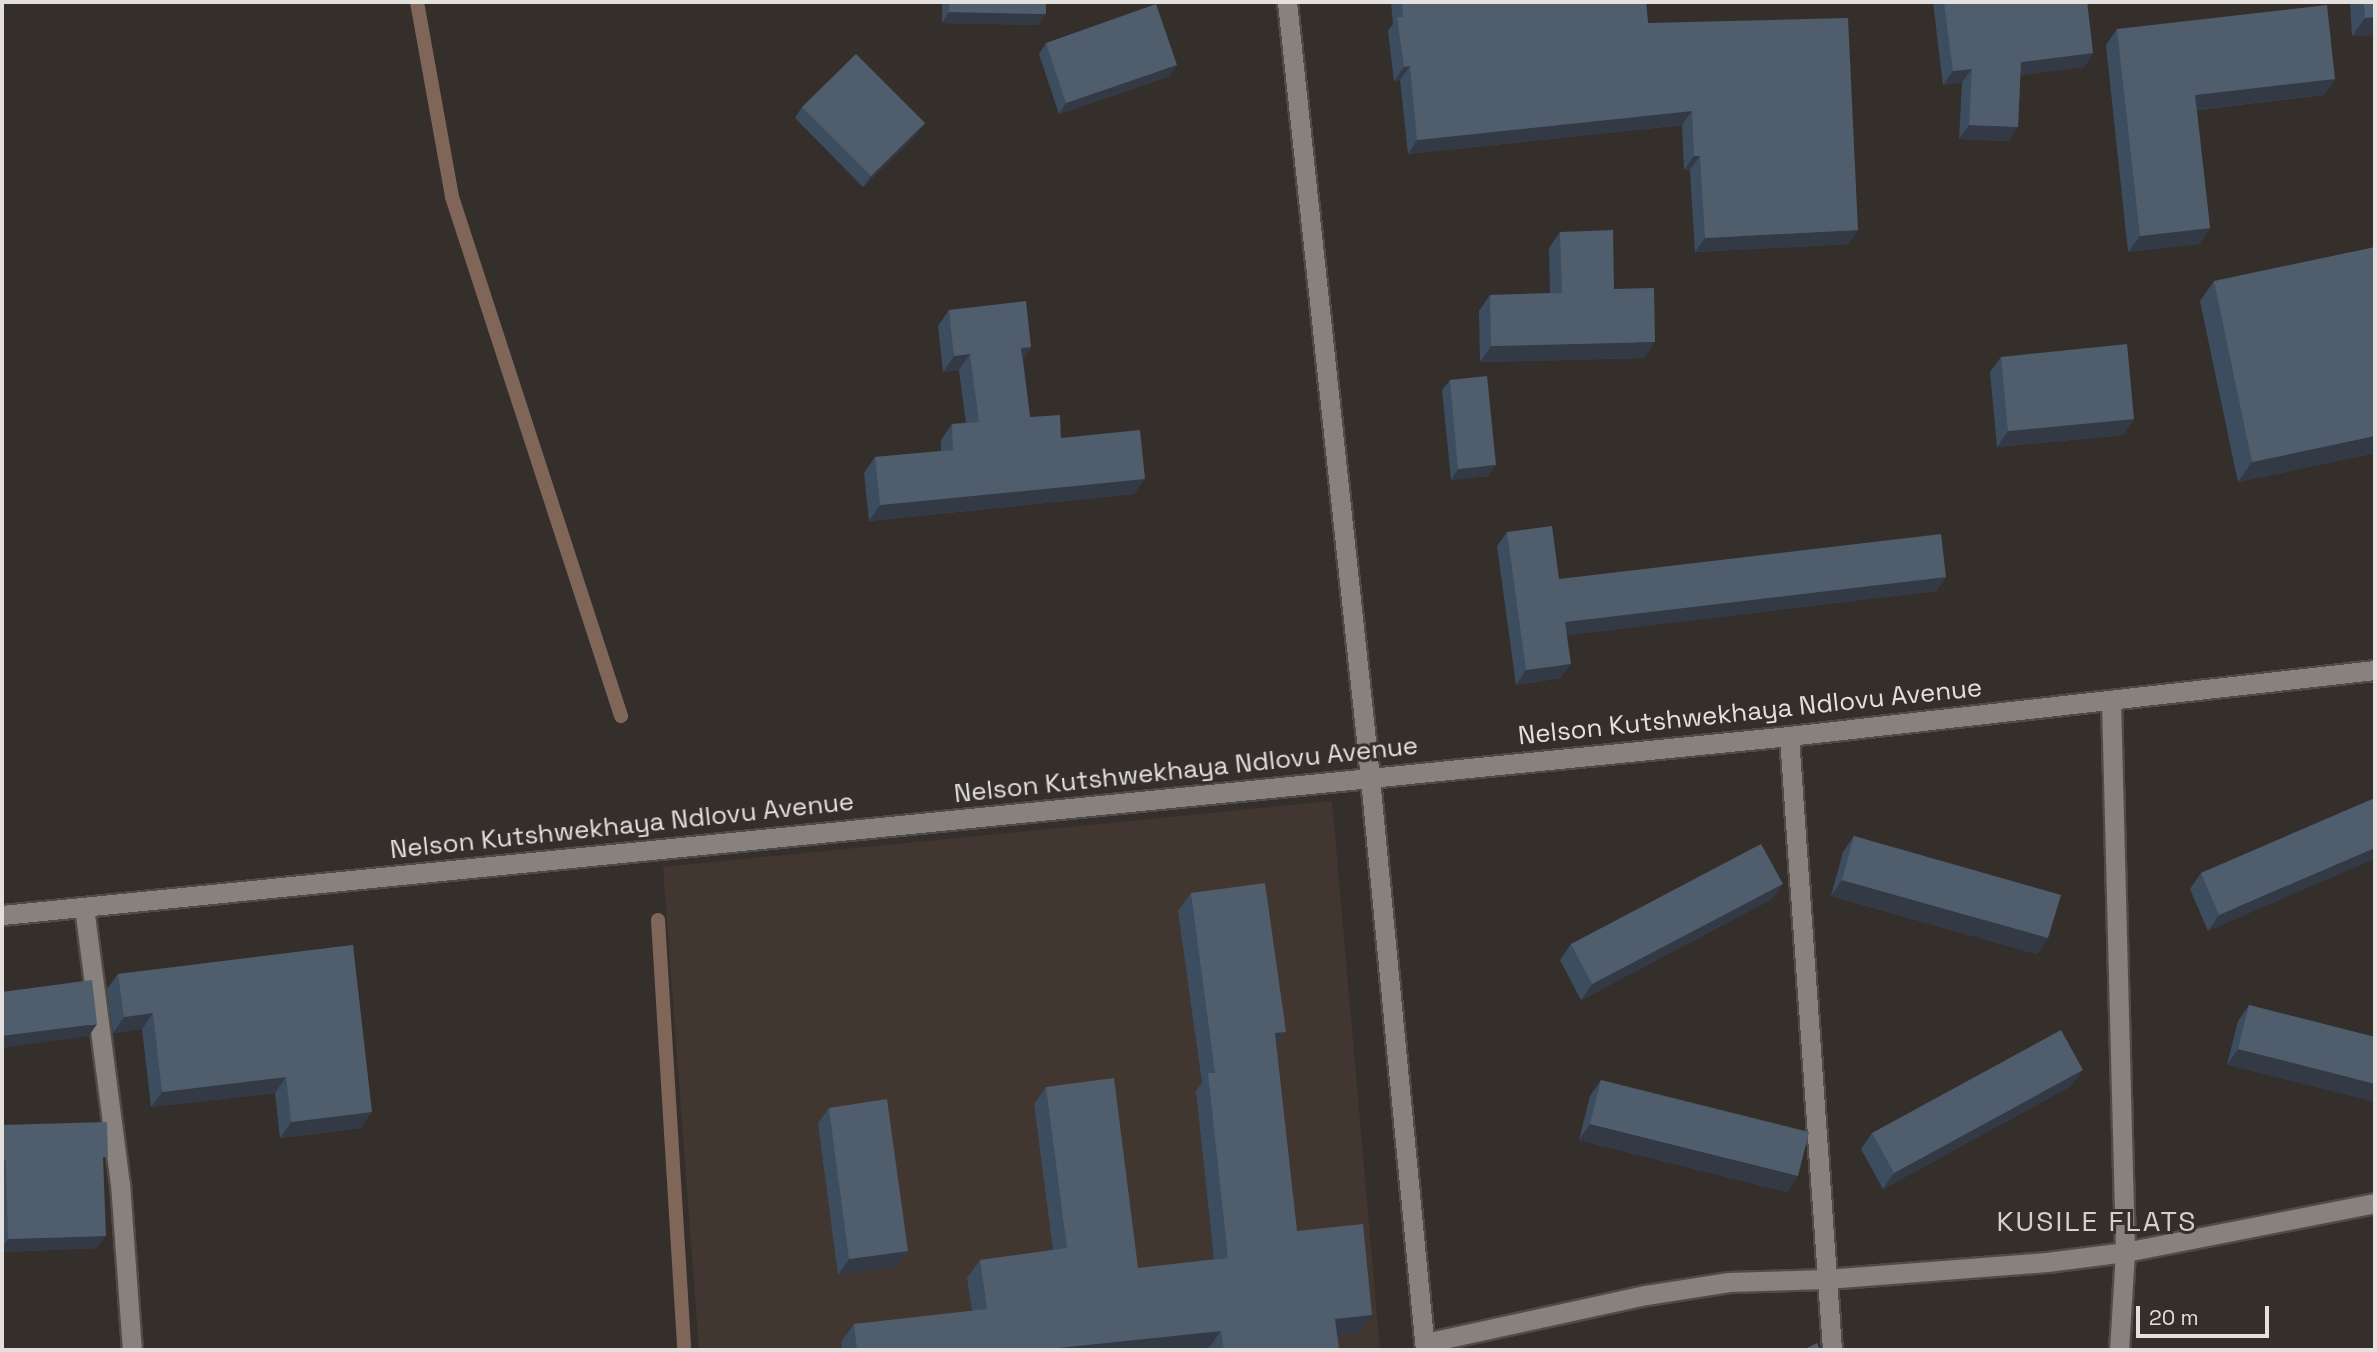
<!DOCTYPE html>
<html>
<head>
<meta charset="utf-8">
<style>
  body { margin:0 }
  #map { position:relative; width:2377px; height:1352px; overflow:hidden; background:#352f2c; font-family:"Space Grotesk",sans-serif }
  div>[style] { position:absolute }
  [style*='--x'] { left:calc(var(--x)*1px); top:calc(var(--y)*1px); width:calc(var(--w)*1px); rotate:calc(var(--a)*1deg) }
  .built>* { inset:0; background:#423630 }
  .stream>* { height:14px; margin:-7px; padding:0 7px; transform-origin:7px; border-radius:7px; background:#806658 }
  .roads { filter:drop-shadow(2px 0 #504b49) drop-shadow(-2px 0 #504b49) drop-shadow(0 2px #504b49) drop-shadow(0 -2px #504b49) }
  .service>* { height:19px; margin:-9.5px; padding:0 9.5px; transform-origin:9.5px; border-radius:9.5px; background:#88817e }
  .minor>* { height:19px; margin:-9.5px; padding:0 9.5px; transform-origin:9.5px; border-radius:9.5px; background:#88817e }
  .tertiary>* { height:19px; margin:-9.5px; padding:0 9.5px; transform-origin:9.5px; border-radius:9.5px; background:#88817e }
  .wall>* { inset:0; background:#3d4d60 }
  .shaded-wall>* { inset:0; background:#333a45 }
  .building>* { inset:0; background:#4f5d6d }
  span { translate:-50% -50%; white-space:nowrap; text-align:center; line-height:1.15; -webkit-text-stroke:6px #352f2c; paint-order:stroke }
  .street-label { font-size:26px; color:#e3e0de }
  .neighbourhood-label { font-size:28px; color:#d6cfcb; letter-spacing:2px }
  .frame { position:absolute; inset:0; border:4px solid #e3e0de; pointer-events:none }
  .scale { position:absolute; left:2136px; top:1306px; width:133px; height:32px; box-sizing:border-box; border:4px solid #e3e0de; border-top:0; padding-left:9px; font-size:21px; line-height:24px; white-space:nowrap; color:#e3e0de; -webkit-text-stroke:5px #352f2c; paint-order:stroke }
</style>
</head>
<body>
<div id="map">
  <div class="built">
    <div style="clip-path:polygon(1332px 801px,1380px 1350px,699px 1350px,663px 867px)"></div>
  </div>
  <div class="stream">
    <div style="--x:417;--y:2;--w:198;--a:79.8"></div>
    <div style="--x:452;--y:197;--w:546;--a:71.96"></div>
    <div style="--x:658;--y:920;--w:431;--a:86.5"></div>
  </div>
  <div class="roads">
    <div class="service">
      <div style="--x:2111;--y:701;--w:551;--a:88.54"></div>
      <div style="--x:2125;--y:1252;--w:98;--a:93.5"></div>
      <div style="--x:1789;--y:736;--w:616;--a:85.99"></div>
      <div style="--x:1425;--y:1343;--w:226;--a:-12.3"></div>
      <div style="--x:1646;--y:1295;--w:84;--a:-8.9"></div>
      <div style="--x:1729;--y:1282;--w:97;--a:-1.8"></div>
      <div style="--x:1826;--y:1279;--w:222;--a:-4.4"></div>
      <div style="--x:2047;--y:1262;--w:79;--a:-7.3"></div>
      <div style="--x:2125;--y:1252;--w:255;--a:-11.1"></div>
    </div>
    <div class="minor">
      <div style="--x:1287;--y:2;--w:780;--a:83.89"></div>
      <div style="--x:1370;--y:778;--w:575;--a:84.51"></div>
      <div style="--x:84;--y:907;--w:278;--a:82.6"></div>
      <div style="--x:120;--y:1183;--w:167;--a:85.9"></div>
    </div>
    <div class="tertiary">
      <div style="--x:2;--y:915;--w:1796;--a:-5.72"></div>
      <div style="--x:1789;--y:736;--w:590;--a:-6.43"></div>
    </div>
  </div>
  <div class="wall">
    <div style="clip-path:polygon(942px 2px,1046px 2px,1038px 25px,942px 23px)"></div>
    <div style="clip-path:polygon(1391px 2px,1646px 2px,1648px 23px,1858px 230px,1848px 244px,1695px 252px,1690px 170px,1684px 170px,1682px 125px,1408px 154px,1400px 80px,1394px 81px,1388px 31px,1393px 24px)"></div>
    <div style="clip-path:polygon(1933px 2px,2087px 2px,2093px 53px,2084px 67px,2020px 75px,2018px 127px,2008px 141px,1959px 139px,1962px 82px,1943px 85px)"></div>
    <div style="clip-path:polygon(2350px 2px,2375px 2px,2375px 35px,2352px 36px)"></div>
    <div style="clip-path:polygon(2117px 29px,2335px 79px,2324px 95px,2197px 110px,2210px 228px,2199px 244px,2128px 252px,2106px 45px)"></div>
    <div style="clip-path:polygon(1046px 43px,1170px 76px,1059px 114px,1039px 54px)"></div>
    <div style="clip-path:polygon(802px 107px,925px 123px,917px 134px,863px 187px,795px 118px)"></div>
    <div style="clip-path:polygon(1560px 232px,1614px 289px,1644px 358px,1480px 362px,1479px 311px,1490px 295px,1550px 293px,1549px 248px)"></div>
    <div style="clip-path:polygon(2214px 281px,2375px 453px,2238px 482px,2200px 301px)"></div>
    <div style="clip-path:polygon(949px 310px,1031px 347px,1023px 359px,1030px 417px,1061px 438px,1134px 494px,869px 521px,864px 473px,875px 457px,941px 451px,941px 440px,952px 424px,966px 423px,959px 370px,943px 372px,938px 326px)"></div>
    <div style="clip-path:polygon(2001px 357px,2134px 419px,2123px 435px,1997px 447px,1990px 372px)"></div>
    <div style="clip-path:polygon(1450px 380px,1488px 476px,1451px 480px,1442px 390px)"></div>
    <div style="clip-path:polygon(1507px 532px,1559px 579px,1946px 577px,1936px 591px,1567px 635px,1561px 678px,1516px 685px,1497px 546px)"></div>
    <div style="clip-path:polygon(2375px 798px,2208px 931px,2190px 889px,2201px 873px)"></div>
    <div style="clip-path:polygon(1854px 836px,2037px 954px,1831px 896px,1843px 852px)"></div>
    <div style="clip-path:polygon(1191px 893px,1276px 1045px,1297px 1231px,1359px 1333px,1337px 1335px,1339px 1350px,1209px 1350px,1208px 1349px,1195px 1350px,842px 1350px,841px 1342px,854px 1324px,972px 1311px,967px 1278px,980px 1260px,1053px 1250px,1034px 1104px,1046px 1087px,1138px 1268px,1214px 1259px,1196px 1091px,1202px 1083px,1178px 911px)"></div>
    <div style="clip-path:polygon(1772px 899px,1581px 1000px,1560px 960px,1571px 944px)"></div>
    <div style="clip-path:polygon(353px 945px,361px 1128px,280px 1138px,275px 1093px,151px 1107px,142px 1029px,113px 1033px,107px 989px,118px 974px)"></div>
    <div style="clip-path:polygon(2249px 1005px,2375px 1037px,2227px 1065px,2238px 1021px)"></div>
    <div style="clip-path:polygon(1601px 1080px,1787px 1192px,1579px 1140px,1590px 1096px)"></div>
    <div style="clip-path:polygon(2071px 1086px,1883px 1189px,1861px 1149px,1872px 1133px)"></div>
    <div style="clip-path:polygon(829px 1108px,908px 1251px,897px 1267px,838px 1275px,818px 1123px)"></div>
    <div style="clip-path:polygon(2px 1125px,103px 1164px,97px 1248px,2px 1252px)"></div>
  </div>
  <div class="shaded-wall">
    <div style="clip-path:polygon(949px 12px,1046px 14px,1038px 25px,942px 23px)"></div>
    <div style="clip-path:polygon(2375px 17px,2375px 35px,2352px 36px,2365px 18px)"></div>
    <div style="clip-path:polygon(2093px 53px,2084px 67px,2011px 76px,2021px 62px)"></div>
    <div style="clip-path:polygon(1177px 65px,1170px 76px,1059px 114px,1066px 103px)"></div>
    <div style="clip-path:polygon(1410px 66px,1400px 80px,1394px 81px,1404px 67px)"></div>
    <div style="clip-path:polygon(1972px 69px,1962px 82px,1943px 85px,1953px 71px)"></div>
    <div style="clip-path:polygon(2335px 79px,2324px 95px,2184px 111px,2195px 95px)"></div>
    <div style="clip-path:polygon(1692px 111px,1682px 125px,1408px 154px,1417px 140px)"></div>
    <div style="clip-path:polygon(925px 123px,917px 134px,863px 187px,871px 176px)"></div>
    <div style="clip-path:polygon(1969px 125px,2018px 127px,2008px 141px,1959px 139px)"></div>
    <div style="clip-path:polygon(1694px 156px,1700px 156px,1690px 170px,1684px 170px)"></div>
    <div style="clip-path:polygon(2210px 228px,2199px 244px,2128px 252px,2140px 236px)"></div>
    <div style="clip-path:polygon(1858px 230px,1848px 244px,1695px 252px,1705px 238px)"></div>
    <div style="clip-path:polygon(1655px 342px,1644px 358px,1480px 362px,1491px 346px)"></div>
    <div style="clip-path:polygon(1031px 347px,1020px 363px,1021px 348px)"></div>
    <div style="clip-path:polygon(970px 354px,959px 370px,943px 372px,954px 356px)"></div>
    <div style="clip-path:polygon(2134px 419px,2123px 435px,1997px 447px,2008px 431px)"></div>
    <div style="clip-path:polygon(2375px 436px,2375px 453px,2238px 482px,2252px 462px)"></div>
    <div style="clip-path:polygon(1496px 465px,1488px 476px,1451px 480px,1458px 469px)"></div>
    <div style="clip-path:polygon(1145px 479px,1134px 494px,869px 521px,880px 505px)"></div>
    <div style="clip-path:polygon(1946px 577px,1936px 591px,1555px 637px,1565px 622px)"></div>
    <div style="clip-path:polygon(1571px 664px,1561px 678px,1516px 685px,1526px 670px)"></div>
    <div style="clip-path:polygon(2375px 848px,2375px 859px,2208px 931px,2219px 915px)"></div>
    <div style="clip-path:polygon(1842px 880px,2048px 938px,2037px 954px,1831px 896px)"></div>
    <div style="clip-path:polygon(1783px 884px,1772px 899px,1581px 1000px,1592px 984px)"></div>
    <div style="clip-path:polygon(153px 1013px,142px 1029px,113px 1033px,124px 1017px)"></div>
    <div style="clip-path:polygon(97px 1024px,89px 1036px,2px 1048px,2px 1036px)"></div>
    <div style="clip-path:polygon(1286px 1032px,1273px 1050px,1275px 1033px)"></div>
    <div style="clip-path:polygon(2238px 1049px,2375px 1084px,2375px 1102px,2227px 1065px)"></div>
    <div style="clip-path:polygon(2083px 1070px,2071px 1086px,1883px 1189px,1894px 1173px)"></div>
    <div style="clip-path:polygon(286px 1077px,275px 1093px,151px 1107px,162px 1092px)"></div>
    <div style="clip-path:polygon(372px 1112px,361px 1128px,280px 1138px,291px 1122px)"></div>
    <div style="clip-path:polygon(1590px 1124px,1798px 1176px,1787px 1192px,1579px 1140px)"></div>
    <div style="clip-path:polygon(106px 1236px,97px 1248px,2px 1252px,2px 1248px,8px 1239px)"></div>
    <div style="clip-path:polygon(908px 1251px,897px 1267px,838px 1275px,849px 1259px)"></div>
    <div style="clip-path:polygon(1372px 1315px,1359px 1333px,1322px 1337px,1335px 1319px)"></div>
    <div style="clip-path:polygon(1221px 1331px,1208px 1349px,1195px 1350px,1039px 1350px)"></div>
  </div>
  <div class="building">
    <div style="clip-path:polygon(950px 2px,1046px 2px,1046px 14px,949px 12px)"></div>
    <div style="clip-path:polygon(1402px 2px,1646px 2px,1648px 23px,1848px 18px,1858px 230px,1705px 238px,1700px 156px,1694px 156px,1692px 111px,1417px 140px,1410px 66px,1404px 67px,1397px 17px,1403px 17px)"></div>
    <div style="clip-path:polygon(1944px 2px,2087px 2px,2093px 53px,2021px 62px,2018px 127px,1969px 125px,1972px 69px,1953px 71px)"></div>
    <div style="clip-path:polygon(2364px 2px,2375px 2px,2375px 17px,2365px 18px)"></div>
    <div style="clip-path:polygon(1156px 4px,1177px 65px,1066px 103px,1046px 43px)"></div>
    <div style="clip-path:polygon(2327px 5px,2335px 79px,2195px 95px,2210px 228px,2140px 236px,2117px 29px)"></div>
    <div style="clip-path:polygon(856px 54px,925px 123px,871px 176px,802px 107px)"></div>
    <div style="clip-path:polygon(1613px 230px,1614px 289px,1654px 288px,1655px 342px,1491px 346px,1490px 295px,1562px 293px,1560px 232px)"></div>
    <div style="clip-path:polygon(2375px 247px,2375px 436px,2252px 462px,2214px 281px)"></div>
    <div style="clip-path:polygon(1026px 301px,1031px 347px,1021px 348px,1030px 417px,1060px 415px,1061px 438px,1140px 430px,1145px 479px,880px 505px,875px 457px,953px 450px,952px 424px,979px 422px,970px 354px,954px 356px,949px 310px)"></div>
    <div style="clip-path:polygon(2127px 344px,2134px 419px,2008px 431px,2001px 357px)"></div>
    <div style="clip-path:polygon(1487px 376px,1496px 465px,1458px 469px,1450px 380px)"></div>
    <div style="clip-path:polygon(1552px 526px,1559px 579px,1941px 534px,1946px 577px,1565px 622px,1571px 664px,1526px 670px,1507px 532px)"></div>
    <div style="clip-path:polygon(2375px 798px,2375px 848px,2219px 915px,2201px 873px)"></div>
    <div style="clip-path:polygon(1854px 836px,2061px 895px,2048px 938px,1842px 880px)"></div>
    <div style="clip-path:polygon(1761px 844px,1783px 884px,1592px 984px,1571px 944px)"></div>
    <div style="clip-path:polygon(1265px 883px,1286px 1032px,1275px 1033px,1297px 1231px,1363px 1224px,1372px 1315px,1335px 1319px,1339px 1350px,1224px 1350px,1221px 1331px,1039px 1350px,857px 1350px,854px 1324px,987px 1309px,980px 1260px,1067px 1248px,1046px 1087px,1114px 1078px,1138px 1268px,1228px 1258px,1208px 1073px,1215px 1073px,1191px 893px)"></div>
    <div style="clip-path:polygon(353px 945px,372px 1112px,291px 1122px,286px 1077px,162px 1092px,153px 1013px,124px 1017px,118px 974px)"></div>
    <div style="clip-path:polygon(92px 980px,97px 1024px,2px 1036px,2px 992px)"></div>
    <div style="clip-path:polygon(2249px 1005px,2375px 1037px,2375px 1084px,2238px 1049px)"></div>
    <div style="clip-path:polygon(2061px 1030px,2083px 1070px,1894px 1173px,1872px 1133px)"></div>
    <div style="clip-path:polygon(1601px 1080px,1809px 1132px,1798px 1176px,1590px 1124px)"></div>
    <div style="clip-path:polygon(887px 1099px,908px 1251px,849px 1259px,829px 1108px)"></div>
    <div style="clip-path:polygon(107px 1122px,108px 1157px,103px 1157px,106px 1236px,8px 1239px,6px 1160px,2px 1160px,2px 1125px)"></div>
    <div style="clip-path:polygon(1817px 1343px,1820px 1350px,1803px 1350px)"></div>
  </div>
  <div class="street-label">
    <span style="left:1750px;top:712px;rotate:-6deg">Nelson Kutshwekhaya Ndlovu Avenue</span>
    <span style="left:1186px;top:770px;rotate:-6deg">Nelson Kutshwekhaya Ndlovu Avenue</span>
    <span style="left:622px;top:826px;rotate:-6deg">Nelson Kutshwekhaya Ndlovu Avenue</span>
  </div>
  <div class="neighbourhood-label">
    <span style="left:2097px;top:1221px">KUSILE FLATS</span>
  </div>
  <div class="frame"></div>
  <div class="scale">20 m</div>
</div>
</body>
</html>
